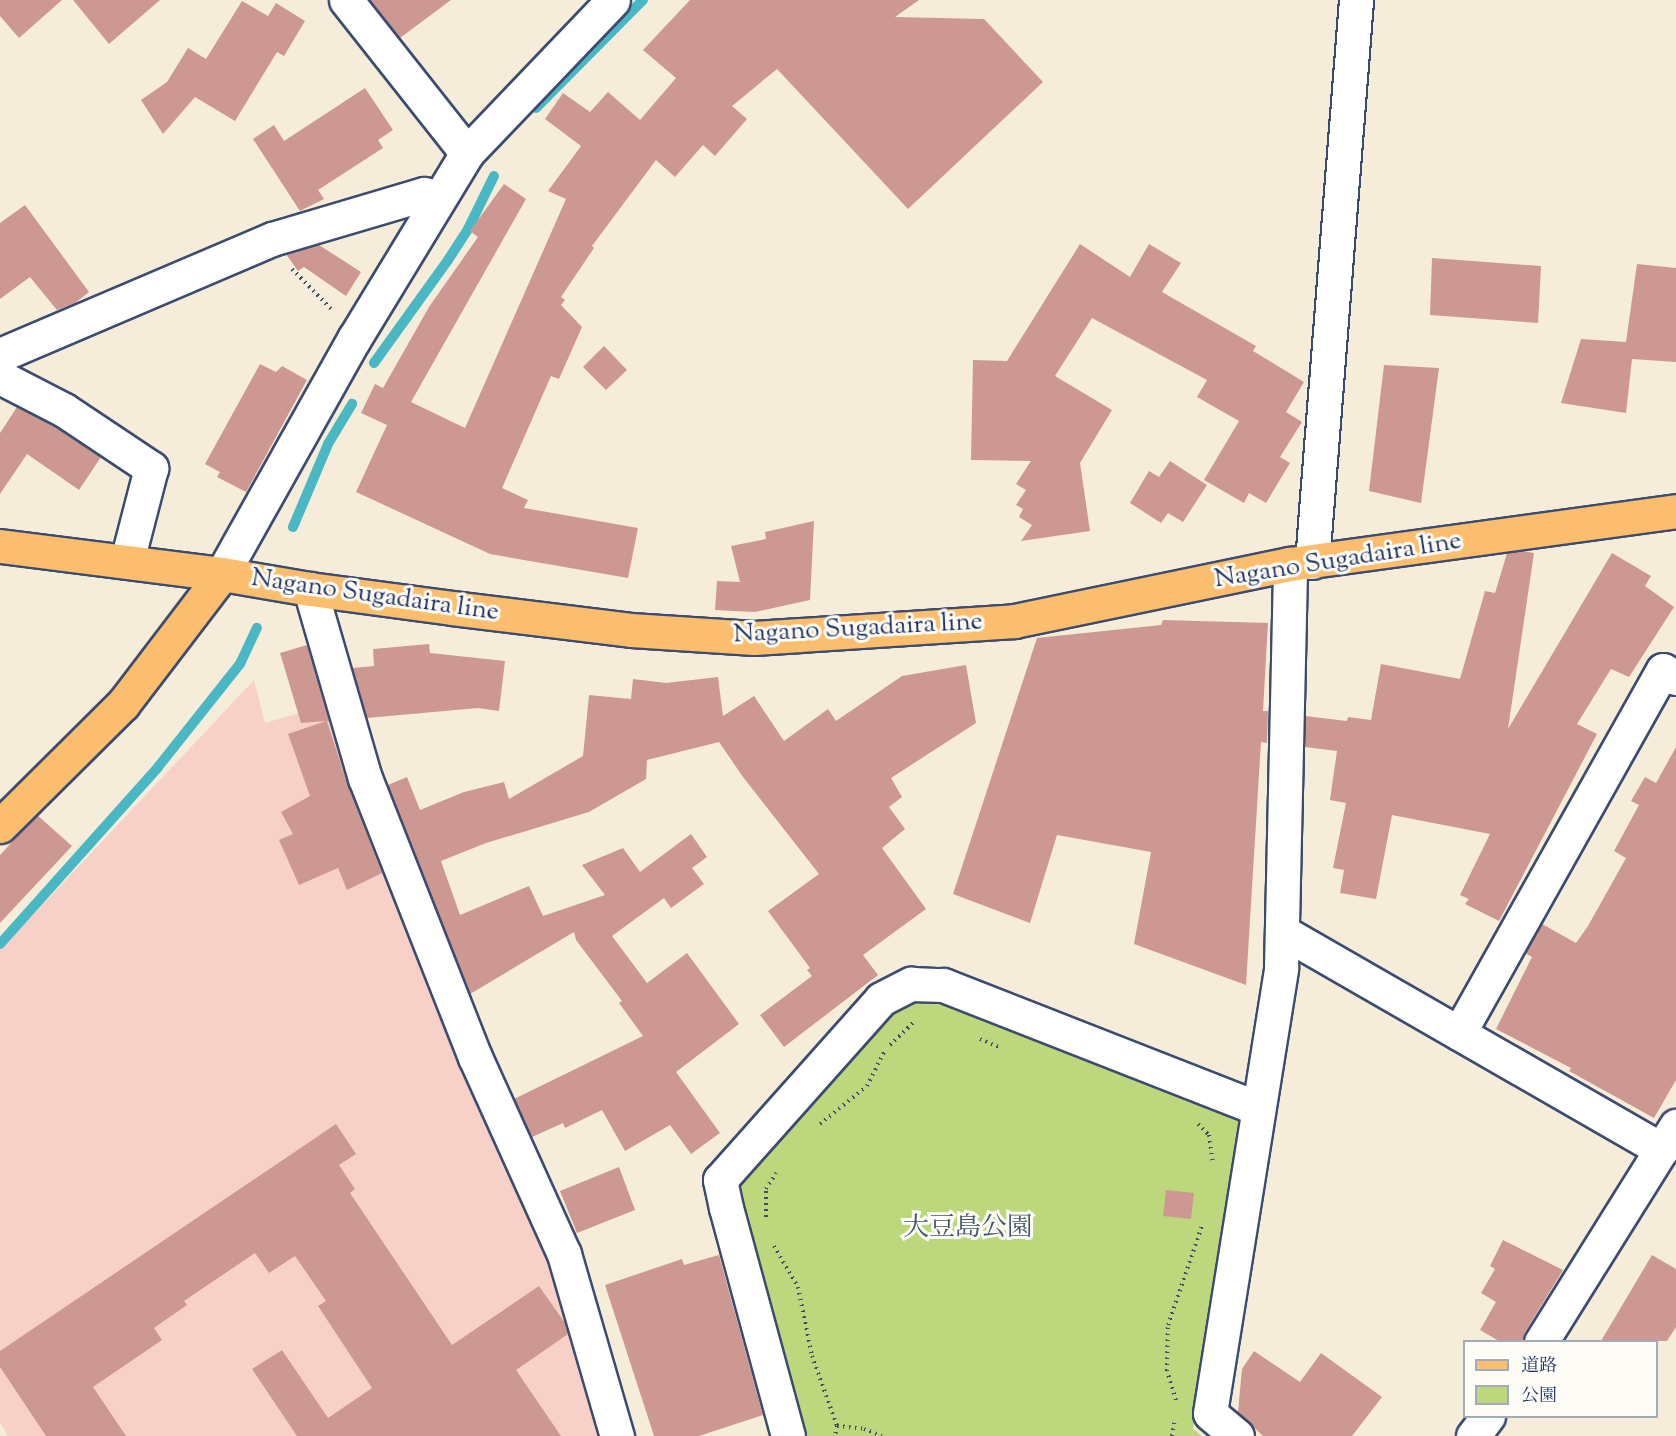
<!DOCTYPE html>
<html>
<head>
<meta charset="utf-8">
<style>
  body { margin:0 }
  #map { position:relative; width:1676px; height:1436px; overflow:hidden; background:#f5edd9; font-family:"Sorts Mill Goudy","Noto Serif JP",serif }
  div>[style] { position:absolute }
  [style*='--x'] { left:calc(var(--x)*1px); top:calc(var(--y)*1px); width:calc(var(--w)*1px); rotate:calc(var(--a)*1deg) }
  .built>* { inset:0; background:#f7d1c7 }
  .green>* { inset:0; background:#bdd77c }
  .stream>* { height:10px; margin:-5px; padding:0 5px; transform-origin:5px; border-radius:5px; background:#4ab8c4 }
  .building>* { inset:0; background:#ce9892 }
  .path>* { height:4px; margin-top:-2px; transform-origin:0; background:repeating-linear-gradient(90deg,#3c4c70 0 1.5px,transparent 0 6px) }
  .roads { filter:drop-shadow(2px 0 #3c4c70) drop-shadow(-2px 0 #3c4c70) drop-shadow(0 2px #3c4c70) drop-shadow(0 -2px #3c4c70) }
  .minor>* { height:33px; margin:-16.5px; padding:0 16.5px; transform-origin:16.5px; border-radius:16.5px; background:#fff }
  .major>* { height:33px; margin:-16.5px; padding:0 16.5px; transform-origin:16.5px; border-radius:16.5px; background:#fbbd6e }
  span { translate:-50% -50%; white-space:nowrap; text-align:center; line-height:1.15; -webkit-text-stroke:6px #fdfcf7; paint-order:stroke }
  .street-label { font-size:26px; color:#1b2f5e }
  .park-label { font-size:26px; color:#445966 }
  .legend { position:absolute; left:1463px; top:1340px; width:195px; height:78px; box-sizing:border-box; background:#fdfcf7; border:2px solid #a3aaba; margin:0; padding:8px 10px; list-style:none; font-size:18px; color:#1b2f5e }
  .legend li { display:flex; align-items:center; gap:12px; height:30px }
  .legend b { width:30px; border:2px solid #a3aaba }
</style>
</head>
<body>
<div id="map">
  <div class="built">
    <div style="clip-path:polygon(254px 680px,265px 723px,327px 705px,558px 1264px,608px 1436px,8px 1436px,0 1422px,0 950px)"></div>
  </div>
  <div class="green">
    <div style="clip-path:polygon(927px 993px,1241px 1117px,1193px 1429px,1202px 1436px,797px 1436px,737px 1186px,751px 1156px,900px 1003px)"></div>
  </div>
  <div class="stream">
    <div style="--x:536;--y:108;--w:152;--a:-45.3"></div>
    <div style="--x:374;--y:363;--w:127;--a:-54.3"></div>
    <div style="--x:448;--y:260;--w:37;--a:-57"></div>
    <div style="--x:468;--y:229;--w:59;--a:-63.9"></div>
    <div style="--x:293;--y:527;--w:90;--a:-67.1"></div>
    <div style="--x:328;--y:444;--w:47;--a:-59"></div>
    <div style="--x:0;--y:944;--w:237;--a:-48.2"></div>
    <div style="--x:158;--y:767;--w:132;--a:-51.5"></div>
    <div style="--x:240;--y:664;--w:40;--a:-65"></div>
  </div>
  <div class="building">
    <div style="clip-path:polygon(0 0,62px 0,19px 38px,0 16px)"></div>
    <div style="clip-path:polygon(73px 0,160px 0,109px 44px)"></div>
    <div style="clip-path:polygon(370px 0,451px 0,400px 38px)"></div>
    <div style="clip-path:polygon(690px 0,919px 0,895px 17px,984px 19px,1043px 82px,908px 209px,777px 69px,732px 106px,747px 119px,715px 156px,703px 145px,675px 177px,656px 160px,592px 246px,594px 248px,561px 297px,565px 300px,561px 305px,582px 327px,559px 379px,551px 376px,502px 488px,528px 500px,524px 508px,638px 528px,628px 578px,490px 554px,356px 492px,387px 425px,361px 413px,375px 384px,383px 388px,429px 307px,478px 237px,470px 231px,504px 184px,526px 199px,411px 402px,465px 428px,566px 199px,548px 191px,581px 146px,545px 119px,563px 93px,590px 112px,608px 92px,640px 120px,676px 78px,643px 50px)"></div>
    <div style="clip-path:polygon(242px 1px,268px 16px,276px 3px,305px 21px,284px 56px,277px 52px,235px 121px,195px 97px,163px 134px,141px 100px,167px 82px,188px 48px,206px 59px)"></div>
    <div style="clip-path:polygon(365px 88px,393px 130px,378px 140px,383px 148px,318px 190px,324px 199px,300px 211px,253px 139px,274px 125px,284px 141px)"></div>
    <div style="clip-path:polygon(25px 205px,89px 292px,75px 303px,57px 310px,30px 277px,0 299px,0 223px)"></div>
    <div style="clip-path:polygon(1080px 244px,1130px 277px,1149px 244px,1181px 263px,1162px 292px,1256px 346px,1253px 351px,1304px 382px,1286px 412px,1302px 422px,1280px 457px,1290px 463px,1266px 503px,1249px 493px,1244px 503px,1204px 480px,1239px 421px,1197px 397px,1207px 380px,1092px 318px,1055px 376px,1112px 410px,1080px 463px,1090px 531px,1021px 541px,1032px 525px,1019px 517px,1023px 509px,1016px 505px,1026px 490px,1016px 484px,1031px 461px,971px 460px,973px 360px,1007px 361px)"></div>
    <div style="clip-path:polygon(319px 245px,361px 272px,346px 296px,304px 267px,298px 271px,286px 254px)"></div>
    <div style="clip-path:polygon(1432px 258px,1541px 266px,1538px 323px,1430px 315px)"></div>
    <div style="clip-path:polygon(1637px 264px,1676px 268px,1676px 362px,1632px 359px,1626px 413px,1561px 403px,1581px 339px,1626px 342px)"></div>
    <div style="clip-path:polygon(604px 346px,627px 370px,606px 390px,583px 367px)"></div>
    <div style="clip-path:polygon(260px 364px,276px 372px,282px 366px,307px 380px,246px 492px,217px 477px,220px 472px,205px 464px)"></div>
    <div style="clip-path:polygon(1384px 365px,1439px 368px,1421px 503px,1369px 491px)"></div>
    <div style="clip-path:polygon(17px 407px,54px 426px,101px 457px,79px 490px,27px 454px,0 494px,0 433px)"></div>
    <div style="clip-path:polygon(1170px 461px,1207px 485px,1183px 522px,1168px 513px,1161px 523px,1130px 503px,1149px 471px,1159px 477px)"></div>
    <div style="clip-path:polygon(814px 521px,810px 600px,755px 612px,715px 610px,717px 581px,740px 582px,731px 546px,766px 539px,765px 532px)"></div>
    <div style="clip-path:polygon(1522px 551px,1534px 553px,1508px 729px,1612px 553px,1651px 576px,1645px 586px,1674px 607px,1629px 677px,1611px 669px,1577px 724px,1597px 734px,1499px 921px,1465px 904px,1469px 899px,1460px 895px,1490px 834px,1392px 815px,1376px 899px,1340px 893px,1344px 870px,1333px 868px,1346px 803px,1330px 800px,1337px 751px,1305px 747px,1305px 716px,1347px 721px,1348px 717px,1371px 720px,1381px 664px,1460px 679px,1485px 591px,1495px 593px,1507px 553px)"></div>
    <div style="clip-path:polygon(1163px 620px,1268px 623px,1263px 711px,1268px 711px,1267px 743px,1261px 742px,1246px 985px,1134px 944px,1151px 852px,1057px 835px,1030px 923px,953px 894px,1037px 638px,1161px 625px)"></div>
    <div style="clip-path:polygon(429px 644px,430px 653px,505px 661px,499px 711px,478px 708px,367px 718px,352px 668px,374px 666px,373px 649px)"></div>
    <div style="clip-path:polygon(307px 645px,329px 721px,327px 721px,347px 783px,382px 873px,347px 890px,338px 868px,299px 885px,279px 840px,293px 834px,281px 812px,310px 796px,288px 734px,326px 721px,301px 723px,280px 653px)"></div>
    <div style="clip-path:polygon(966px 665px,976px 723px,891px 778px,902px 797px,889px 807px,905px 829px,882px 848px,926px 909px,863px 955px,878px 975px,784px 1047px,760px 1015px,812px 976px,807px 970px,810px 968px,768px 911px,819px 874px,743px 777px,719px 742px,647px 760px,646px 779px,589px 812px,486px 843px,441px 861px,460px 915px,529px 886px,543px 916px,605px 895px,582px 865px,623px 848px,640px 872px,691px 834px,707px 857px,692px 868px,704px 884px,671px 908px,664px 898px,612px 936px,647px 983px,687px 953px,739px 1024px,676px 1072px,720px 1133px,691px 1154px,670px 1125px,625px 1151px,602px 1110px,565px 1128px,563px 1123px,532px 1137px,514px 1099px,643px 1036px,619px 1003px,622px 1001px,576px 940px,574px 932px,470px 994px,388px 785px,407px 777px,420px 810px,464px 792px,504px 782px,509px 799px,583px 756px,589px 695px,631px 699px,633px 679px,666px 683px,718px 677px,723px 716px,754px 696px,784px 741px,828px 709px,836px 721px,902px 676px)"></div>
    <div style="clip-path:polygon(1676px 747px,1676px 1080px,1654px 1118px,1569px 1071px,1571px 1068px,1496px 1029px,1532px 957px,1525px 953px,1542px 924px,1576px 943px,1588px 926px,1626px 858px,1614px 851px,1639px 805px,1631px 801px,1645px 777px,1656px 783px)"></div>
    <div style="clip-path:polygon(37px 815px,72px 846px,0 923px,0 855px)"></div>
    <div style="clip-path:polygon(336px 1124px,356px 1154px,339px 1165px,355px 1189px,350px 1193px,452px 1345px,539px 1286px,565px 1323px,568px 1334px,516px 1370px,561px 1436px,297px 1436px,252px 1369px,282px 1350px,328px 1418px,372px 1388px,318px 1306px,326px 1301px,295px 1256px,269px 1273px,255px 1253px,184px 1301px,187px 1305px,154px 1328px,162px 1340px,93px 1387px,126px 1436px,46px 1436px,0 1367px,0 1351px)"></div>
    <div style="clip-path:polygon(619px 1167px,635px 1210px,577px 1233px,560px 1191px)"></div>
    <div style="clip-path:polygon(1166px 1190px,1194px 1193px,1191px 1219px,1163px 1216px)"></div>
    <div style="clip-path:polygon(1503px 1240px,1563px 1270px,1525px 1332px,1522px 1341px,1499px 1341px,1480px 1330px,1496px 1302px,1481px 1293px,1495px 1269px,1490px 1266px)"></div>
    <div style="clip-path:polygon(719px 1255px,763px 1415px,699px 1436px,654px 1436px,605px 1285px,682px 1259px,684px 1265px)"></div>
    <div style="clip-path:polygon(1652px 1255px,1676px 1269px,1676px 1327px,1667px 1341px,1601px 1341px)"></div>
    <div style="clip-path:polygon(1254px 1351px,1300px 1382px,1321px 1353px,1382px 1397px,1352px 1436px,1263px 1436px,1238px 1412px,1242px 1369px)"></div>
  </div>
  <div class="path">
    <div style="--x:292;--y:269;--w:59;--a:45.7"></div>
    <div style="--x:980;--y:1039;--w:23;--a:23"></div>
    <div style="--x:890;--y:1045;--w:32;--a:-44"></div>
    <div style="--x:820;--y:1124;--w:60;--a:-39"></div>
    <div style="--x:867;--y:1086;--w:40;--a:-63.4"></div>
    <div style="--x:1198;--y:1124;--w:16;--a:45"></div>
    <div style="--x:1209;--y:1135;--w:27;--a:82"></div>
    <div style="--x:766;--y:1217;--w:28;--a:-90"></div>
    <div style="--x:766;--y:1189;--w:19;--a:-58"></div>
    <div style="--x:774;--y:1246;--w:48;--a:59.7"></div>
    <div style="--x:798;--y:1287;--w:70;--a:78.5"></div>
    <div style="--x:812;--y:1356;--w:74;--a:70.3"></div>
    <div style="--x:837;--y:1426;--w:10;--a:101"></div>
    <div style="--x:1176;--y:1400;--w:30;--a:-107"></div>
    <div style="--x:1167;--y:1371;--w:46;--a:-88.8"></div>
    <div style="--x:1168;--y:1325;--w:108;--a:-71.1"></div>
    <div style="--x:837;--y:1426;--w:27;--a:6"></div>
    <div style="--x:864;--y:1429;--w:19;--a:21"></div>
    <div style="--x:1172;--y:1436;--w:17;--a:-80"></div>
  </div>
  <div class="roads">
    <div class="minor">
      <div style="--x:346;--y:0;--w:195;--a:51.7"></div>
      <div style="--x:0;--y:355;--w:296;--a:-23.1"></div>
      <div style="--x:272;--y:239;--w:159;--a:-16.5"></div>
      <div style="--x:424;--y:194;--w:14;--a:30"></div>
      <div style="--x:0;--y:377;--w:72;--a:27.3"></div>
      <div style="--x:64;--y:410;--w:105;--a:33.7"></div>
      <div style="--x:151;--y:468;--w:96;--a:104.5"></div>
      <div style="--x:1312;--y:562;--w:564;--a:-85.52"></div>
      <div style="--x:222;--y:574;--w:270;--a:-60.7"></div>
      <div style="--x:354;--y:339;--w:218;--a:-58.7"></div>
      <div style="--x:467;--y:153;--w:211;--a:-46.3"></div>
      <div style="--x:310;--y:589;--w:197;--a:73.8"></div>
      <div style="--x:365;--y:778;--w:300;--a:68.5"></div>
      <div style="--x:475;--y:1057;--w:216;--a:65.7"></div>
      <div style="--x:564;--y:1254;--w:190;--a:73.8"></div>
      <div style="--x:1283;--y:932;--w:437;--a:29.9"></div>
      <div style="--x:1459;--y:1033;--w:416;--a:-60.7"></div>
      <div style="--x:1663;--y:670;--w:15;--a:32"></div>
      <div style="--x:1541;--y:1342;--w:255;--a:-58"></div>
      <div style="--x:788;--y:1436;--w:236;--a:-105.2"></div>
      <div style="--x:726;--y:1208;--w:29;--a:-102"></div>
      <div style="--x:720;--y:1180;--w:242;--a:-48.3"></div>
      <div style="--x:881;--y:999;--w:34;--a:-27"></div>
      <div style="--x:911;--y:984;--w:32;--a:2"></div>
      <div style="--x:943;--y:985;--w:337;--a:21.4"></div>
      <div style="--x:1237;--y:1436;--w:35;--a:-140"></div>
      <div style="--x:1210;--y:1413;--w:451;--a:-80.9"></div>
      <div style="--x:1281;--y:968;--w:404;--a:-88.7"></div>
      <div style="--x:1473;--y:1436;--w:25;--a:-53"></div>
    </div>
    <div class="major">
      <div style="--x:0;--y:546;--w:224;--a:7.2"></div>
      <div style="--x:222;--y:574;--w:89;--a:9.7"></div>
      <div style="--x:310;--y:589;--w:143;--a:7.6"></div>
      <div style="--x:452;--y:608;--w:180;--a:7"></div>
      <div style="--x:631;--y:630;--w:123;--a:3.7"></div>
      <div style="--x:754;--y:638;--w:261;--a:-3.7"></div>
      <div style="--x:1014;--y:621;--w:282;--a:-11.7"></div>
      <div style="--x:1290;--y:564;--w:390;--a:-7.8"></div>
      <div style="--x:0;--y:826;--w:173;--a:-44.8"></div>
      <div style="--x:123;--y:704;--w:163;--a:-52.7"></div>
    </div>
  </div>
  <div class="street-label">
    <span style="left:1338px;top:561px;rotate:-9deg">Nagano Sugadaira line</span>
    <span style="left:375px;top:596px;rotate:8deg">Nagano Sugadaira line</span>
    <span style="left:858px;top:629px;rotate:-3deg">Nagano Sugadaira line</span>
  </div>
  <div class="park-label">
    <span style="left:968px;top:1229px">大豆島公園</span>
  </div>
  <ul class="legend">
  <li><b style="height:8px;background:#fbbd6e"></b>道路</li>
  <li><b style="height:16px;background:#bdd77c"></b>公園</li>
  </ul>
</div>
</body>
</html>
